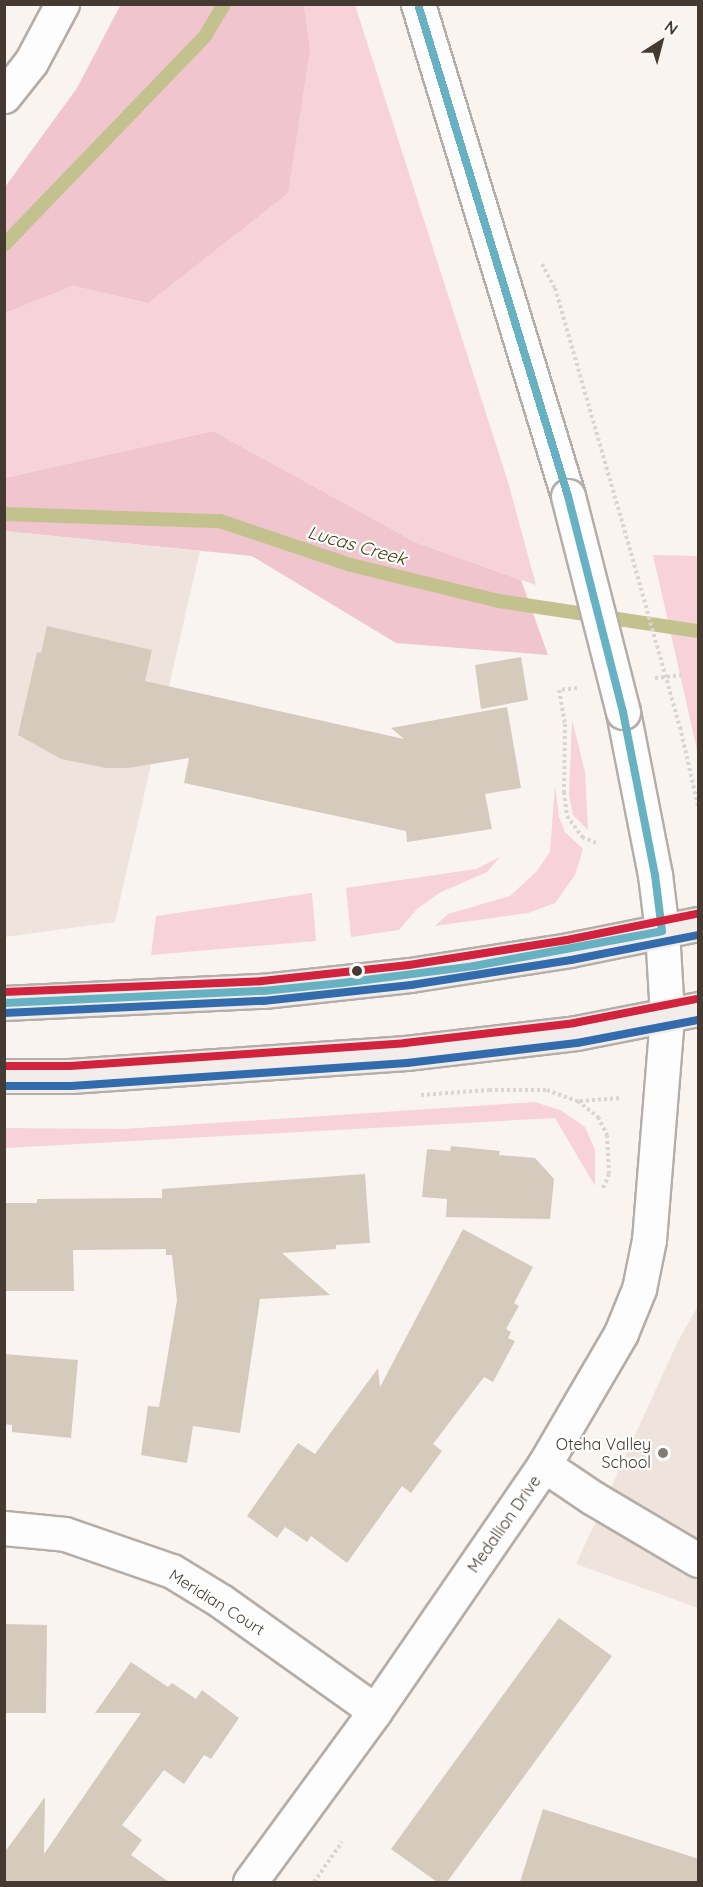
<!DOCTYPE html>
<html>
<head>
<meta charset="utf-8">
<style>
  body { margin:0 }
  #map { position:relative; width:703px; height:1887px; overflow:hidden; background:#faf4f0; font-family:Quicksand,sans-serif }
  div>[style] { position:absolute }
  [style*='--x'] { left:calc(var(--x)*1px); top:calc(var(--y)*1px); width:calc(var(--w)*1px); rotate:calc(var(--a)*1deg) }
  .built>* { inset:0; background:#efe4dd }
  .green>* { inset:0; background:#f7d2d9 }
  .forest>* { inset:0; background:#f0c5ce }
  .stream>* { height:14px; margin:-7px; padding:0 7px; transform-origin:7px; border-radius:7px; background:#c3c28f }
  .building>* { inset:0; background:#d5cbbd }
  .path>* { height:4px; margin-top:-2px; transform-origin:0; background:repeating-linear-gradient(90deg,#d8d5d3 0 3px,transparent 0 6px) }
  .roads { filter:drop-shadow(2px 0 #b5ada8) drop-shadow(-2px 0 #b5ada8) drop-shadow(0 2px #b5ada8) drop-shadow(0 -2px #b5ada8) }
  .minor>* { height:33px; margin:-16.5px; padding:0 16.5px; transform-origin:16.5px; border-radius:16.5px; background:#fefdfd }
  .major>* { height:33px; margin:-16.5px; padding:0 16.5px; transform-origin:16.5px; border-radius:16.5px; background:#f2ecea }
  .path-bridge>* { height:4px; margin-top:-2px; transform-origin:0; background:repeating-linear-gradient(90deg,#d8d5d3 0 3px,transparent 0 6px) }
  .bridges { filter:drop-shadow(2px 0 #b5ada8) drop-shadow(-2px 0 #b5ada8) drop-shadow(0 2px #b5ada8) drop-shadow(0 -2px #b5ada8) }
  .minor-bridge>* { height:33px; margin:-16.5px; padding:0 16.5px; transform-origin:16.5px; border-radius:16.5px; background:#fefdfd }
  .bus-1>* { height:8px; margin:-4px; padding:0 4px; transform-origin:4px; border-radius:4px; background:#67b2c2 }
  .bus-2>* { height:8px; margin:-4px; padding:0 4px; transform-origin:4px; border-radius:4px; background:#326cac }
  .bus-3>* { height:8px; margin:-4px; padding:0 4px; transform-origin:4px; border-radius:4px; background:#d1223e }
  .dots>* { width:16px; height:16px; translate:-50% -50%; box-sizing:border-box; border:3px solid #fff; border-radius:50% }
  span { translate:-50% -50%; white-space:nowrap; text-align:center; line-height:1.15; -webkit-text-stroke:4.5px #fff; paint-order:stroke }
  .poi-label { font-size:16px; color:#453a32 }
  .right { translate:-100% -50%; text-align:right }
  .street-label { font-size:16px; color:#453a32 }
  .water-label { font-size:18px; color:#3f3e05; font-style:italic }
  .frame { position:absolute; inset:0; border:6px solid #453a32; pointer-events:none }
  .north { position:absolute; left:631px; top:12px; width:60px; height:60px; -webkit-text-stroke:4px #fff; paint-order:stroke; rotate:36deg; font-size:16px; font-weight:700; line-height:24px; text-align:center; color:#453a32 }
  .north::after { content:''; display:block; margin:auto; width:21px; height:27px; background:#453a32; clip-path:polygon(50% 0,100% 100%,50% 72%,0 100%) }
</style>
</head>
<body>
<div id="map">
  <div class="built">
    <div style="clip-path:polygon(4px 531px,200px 551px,115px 922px,5px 937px)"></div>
    <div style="clip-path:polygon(698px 1306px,698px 1608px,576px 1564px,678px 1341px)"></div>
  </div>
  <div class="green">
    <div style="clip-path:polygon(304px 5px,355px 5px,508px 482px,536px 585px,415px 542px,213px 431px,5px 478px,5px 313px,73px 286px,148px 303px,310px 49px)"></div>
    <div style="clip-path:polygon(653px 555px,698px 556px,698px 757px,695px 741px)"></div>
    <div style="clip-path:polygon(572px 720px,585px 772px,588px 830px,573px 815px,569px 795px)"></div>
    <div style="clip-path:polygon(555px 785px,559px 817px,565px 832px,583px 849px,575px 875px,555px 903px,528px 913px,435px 926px,448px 914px,510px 896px,537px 871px,550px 852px)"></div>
    <div style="clip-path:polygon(500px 857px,487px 872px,439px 893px,417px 909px,399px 930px,351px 937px,346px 888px,476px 869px)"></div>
    <div style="clip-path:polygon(312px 893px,316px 941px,151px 955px,156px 916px)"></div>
    <div style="clip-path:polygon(535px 1102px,560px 1110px,585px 1127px,595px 1150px,595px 1186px,555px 1118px,5px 1148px,5px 1128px,123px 1129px)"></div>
  </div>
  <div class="forest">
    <div style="clip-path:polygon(121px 4px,304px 5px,310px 49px,288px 193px,148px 303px,73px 286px,5px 313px,5px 187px,77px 88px)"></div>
    <div style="clip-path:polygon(213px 431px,415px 542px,521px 580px,548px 655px,396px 643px,252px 556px,5px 531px,5px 478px)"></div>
  </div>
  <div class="stream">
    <div style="--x:4;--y:245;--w:290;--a:-46.1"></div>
    <div style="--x:205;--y:36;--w:37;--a:-59"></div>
    <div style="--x:4;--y:514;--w:216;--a:1.9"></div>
    <div style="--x:220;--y:521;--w:138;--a:18.6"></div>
    <div style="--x:351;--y:565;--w:152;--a:13.7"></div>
    <div style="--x:499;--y:601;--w:201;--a:8.6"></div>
  </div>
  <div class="building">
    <div style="clip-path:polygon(47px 626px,152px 650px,145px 681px,404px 739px,391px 728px,507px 707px,521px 788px,485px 794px,492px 829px,407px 842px,406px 831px,184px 783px,189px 758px,128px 768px,106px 768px,61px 759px,18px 735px,37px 652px,41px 653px)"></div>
    <div style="clip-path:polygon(521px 657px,528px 700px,481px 709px,475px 665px)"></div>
    <div style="clip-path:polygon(451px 1146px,500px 1151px,499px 1155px,535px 1158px,554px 1179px,550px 1219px,446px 1217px,447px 1199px,422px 1197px,427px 1149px,450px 1151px)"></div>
    <div style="clip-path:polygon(365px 1174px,370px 1243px,336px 1245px,336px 1249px,282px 1253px,330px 1295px,260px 1299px,240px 1433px,193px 1426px,187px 1463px,141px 1455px,148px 1406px,159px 1407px,177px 1300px,172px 1255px,166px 1255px,166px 1249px,73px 1250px,74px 1291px,4px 1291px,4px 1203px,37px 1203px,37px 1199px,162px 1198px,162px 1189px)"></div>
    <div style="clip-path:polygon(463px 1229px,533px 1267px,514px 1303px,519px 1306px,506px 1329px,511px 1332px,508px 1338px,515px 1341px,493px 1382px,484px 1377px,433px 1444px,442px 1451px,411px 1493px,402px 1486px,347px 1563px,311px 1536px,307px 1542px,285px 1527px,277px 1538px,247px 1516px,298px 1443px,315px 1454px,378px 1368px,380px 1387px)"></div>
    <div style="clip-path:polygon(4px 1354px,78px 1360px,71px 1438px,12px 1432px,12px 1425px,4px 1424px)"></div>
    <div style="clip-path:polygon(559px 1618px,612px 1656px,447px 1882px,437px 1882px,391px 1849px)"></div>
    <div style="clip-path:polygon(4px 1624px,47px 1625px,46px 1713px,4px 1713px)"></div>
    <div style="clip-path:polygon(131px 1662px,168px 1687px,172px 1683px,196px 1699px,202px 1690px,239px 1718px,211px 1759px,204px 1755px,184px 1784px,164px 1770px,122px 1825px,142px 1840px,131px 1855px,169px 1882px,4px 1882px,4px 1853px,45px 1797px,44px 1854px,141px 1713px,95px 1713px)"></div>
    <div style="clip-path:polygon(543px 1809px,699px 1859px,699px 1882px,520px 1882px)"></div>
  </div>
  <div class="path">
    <div style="--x:542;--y:264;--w:27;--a:62"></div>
    <div style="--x:555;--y:288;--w:228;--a:74"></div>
    <div style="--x:655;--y:678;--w:27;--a:-6"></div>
    <div style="--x:577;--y:688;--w:18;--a:174"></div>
    <div style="--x:559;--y:690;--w:35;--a:80"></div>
    <div style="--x:565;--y:724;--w:68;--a:90.8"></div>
    <div style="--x:564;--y:792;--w:24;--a:83"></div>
    <div style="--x:567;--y:816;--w:26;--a:54"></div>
    <div style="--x:582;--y:837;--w:18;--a:22"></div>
    <div style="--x:680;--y:727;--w:81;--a:77.2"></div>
    <div style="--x:421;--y:1095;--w:68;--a:-4.2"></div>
    <div style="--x:489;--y:1090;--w:58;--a:0"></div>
    <div style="--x:547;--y:1090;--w:33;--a:20"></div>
    <div style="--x:578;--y:1101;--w:26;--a:39"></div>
    <div style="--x:598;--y:1117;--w:20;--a:63"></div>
    <div style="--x:607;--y:1135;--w:39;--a:87"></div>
    <div style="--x:609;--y:1174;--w:16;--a:112"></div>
    <div style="--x:580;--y:1101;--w:40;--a:-4.3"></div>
    <div style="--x:314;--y:1882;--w:49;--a:-55"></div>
  </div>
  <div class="roads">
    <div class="minor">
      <div style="--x:418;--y:4;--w:514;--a:73.04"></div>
      <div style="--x:4;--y:96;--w:43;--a:-51.5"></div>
      <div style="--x:31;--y:62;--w:66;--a:-61.9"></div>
      <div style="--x:544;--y:1465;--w:59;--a:34"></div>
      <div style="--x:593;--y:1498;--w:122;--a:30.6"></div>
      <div style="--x:4;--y:1528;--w:61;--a:5.6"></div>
      <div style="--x:65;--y:1534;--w:113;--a:19.1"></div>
      <div style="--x:172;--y:1571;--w:57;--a:31.5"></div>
      <div style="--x:221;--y:1601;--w:189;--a:35.5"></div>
      <div style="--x:250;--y:1882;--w:212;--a:-53.8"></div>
      <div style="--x:375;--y:1711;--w:298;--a:-55.5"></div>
      <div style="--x:544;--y:1465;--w:153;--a:-59.7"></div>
      <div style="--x:621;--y:1333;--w:48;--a:-67.8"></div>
      <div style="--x:639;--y:1289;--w:50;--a:-78.5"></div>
      <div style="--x:649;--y:1240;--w:226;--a:-85.4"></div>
      <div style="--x:667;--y:1015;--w:84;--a:-93.4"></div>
      <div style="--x:662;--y:931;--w:56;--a:-97.1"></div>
      <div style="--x:655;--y:875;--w:166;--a:-101.1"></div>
    </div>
    <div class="major">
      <div style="--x:4;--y:1003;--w:259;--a:-2.7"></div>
      <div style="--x:263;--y:991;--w:148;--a:-6.2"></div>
      <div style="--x:410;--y:975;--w:161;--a:-8.9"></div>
      <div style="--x:569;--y:950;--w:132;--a:-11.4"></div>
      <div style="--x:4;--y:1076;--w:66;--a:0"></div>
      <div style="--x:70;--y:1076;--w:337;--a:-3.9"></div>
      <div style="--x:406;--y:1053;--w:171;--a:-6.7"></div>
      <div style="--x:576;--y:1033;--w:124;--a:-11.1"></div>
    </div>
  </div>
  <div class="path-bridge">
    <div style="--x:618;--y:507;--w:229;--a:74.3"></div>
  </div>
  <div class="bridges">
    <div class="minor-bridge">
      <div style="--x:568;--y:496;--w:223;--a:75.7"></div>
    </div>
  </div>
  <div class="bus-1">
    <div style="--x:4;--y:1003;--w:259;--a:-2.7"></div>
    <div style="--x:263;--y:991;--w:79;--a:-5.8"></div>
    <div style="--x:342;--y:983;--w:133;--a:-7.3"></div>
    <div style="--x:474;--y:966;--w:191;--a:-10.5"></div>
    <div style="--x:662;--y:931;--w:56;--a:-97.1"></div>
    <div style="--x:655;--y:875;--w:166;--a:-101.1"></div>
    <div style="--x:623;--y:712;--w:223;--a:-104.3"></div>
    <div style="--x:568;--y:496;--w:514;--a:-106.96"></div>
  </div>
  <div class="bus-2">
    <div style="--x:4;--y:1013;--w:259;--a:-2.7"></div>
    <div style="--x:263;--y:1001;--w:149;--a:-6.2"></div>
    <div style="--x:411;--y:985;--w:162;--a:-8.9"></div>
    <div style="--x:571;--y:960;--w:129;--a:-11.1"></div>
    <div style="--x:4;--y:1086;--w:67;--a:0"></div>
    <div style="--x:71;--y:1086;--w:337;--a:-3.9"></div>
    <div style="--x:407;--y:1063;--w:171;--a:-6.7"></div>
    <div style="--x:577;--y:1043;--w:123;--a:-10.8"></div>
  </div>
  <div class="bus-3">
    <div style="--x:4;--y:992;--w:258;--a:-2.4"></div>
    <div style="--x:262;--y:981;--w:148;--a:-6.2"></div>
    <div style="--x:409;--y:965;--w:160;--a:-9"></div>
    <div style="--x:567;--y:940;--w:132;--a:-11.4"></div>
    <div style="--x:4;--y:1066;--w:66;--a:0"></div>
    <div style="--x:70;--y:1066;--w:336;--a:-3.9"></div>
    <div style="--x:405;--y:1043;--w:170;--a:-6.7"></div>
    <div style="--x:574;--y:1023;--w:124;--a:-11.1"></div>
  </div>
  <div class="dots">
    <div style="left:357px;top:971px;background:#453a32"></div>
    <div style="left:663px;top:1453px;background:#847b74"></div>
  </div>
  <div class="poi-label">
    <span class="right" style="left:651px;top:1453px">Oteha Valley<br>School</span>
  </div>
  <div class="street-label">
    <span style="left:504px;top:1524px;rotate:-55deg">Medallion Drive</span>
    <span style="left:217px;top:1602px;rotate:32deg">Meridian Court</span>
  </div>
  <div class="water-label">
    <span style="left:357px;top:546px;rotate:16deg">Lucas Creek</span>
  </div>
  <div class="frame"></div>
  <div class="north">N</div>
</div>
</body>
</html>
